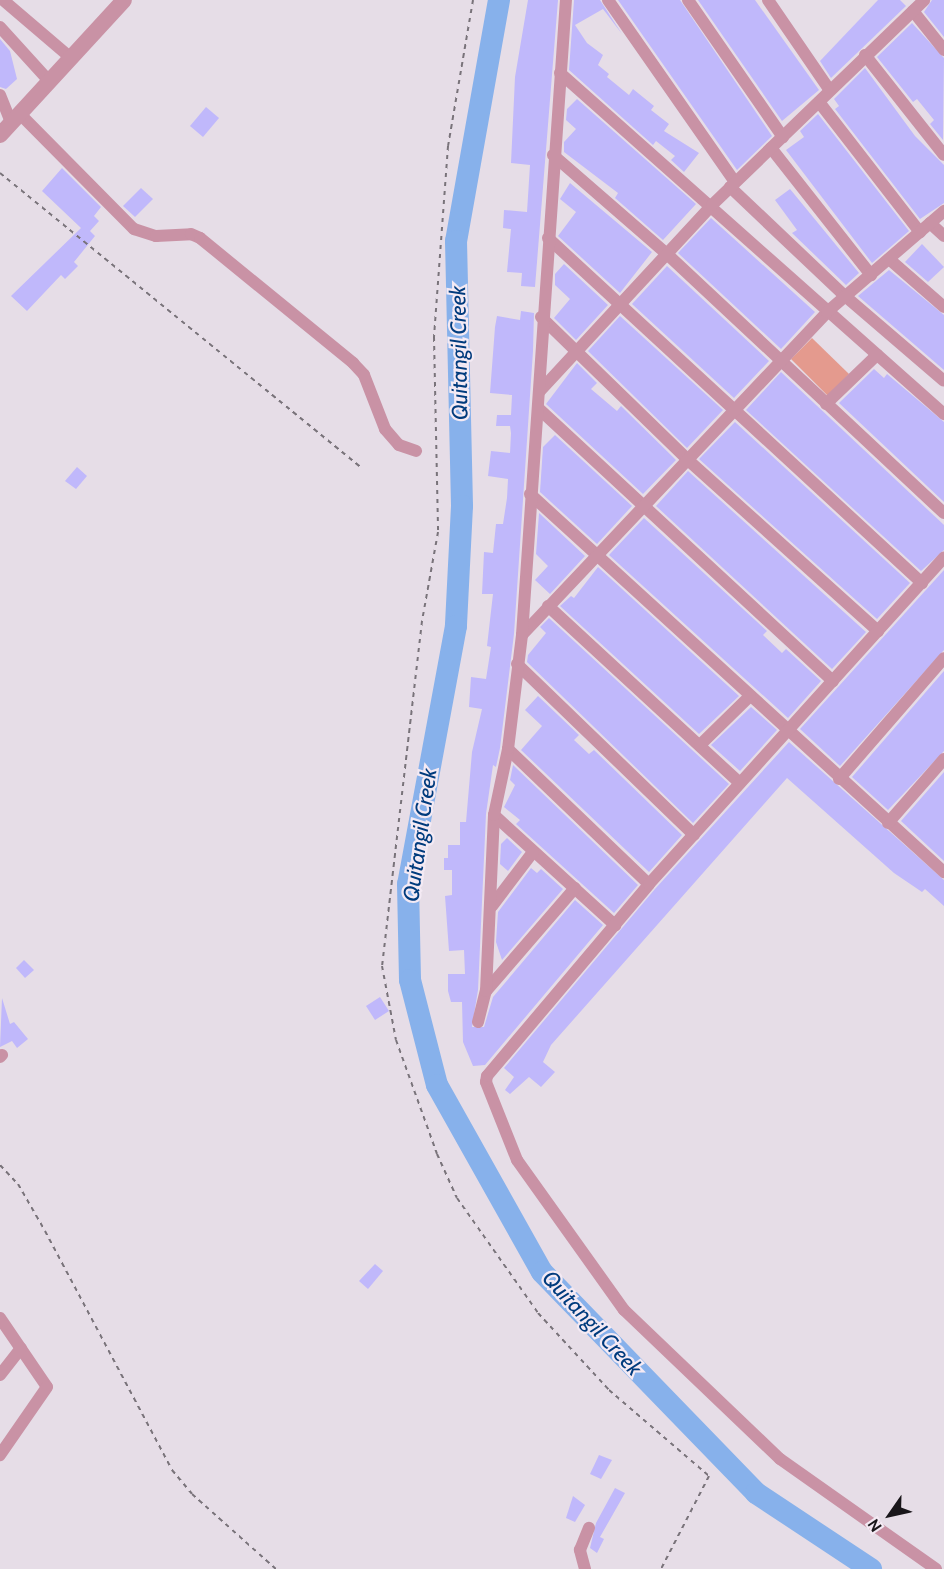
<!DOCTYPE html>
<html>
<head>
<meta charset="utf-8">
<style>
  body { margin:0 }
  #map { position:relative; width:944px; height:1569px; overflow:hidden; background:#e6dde7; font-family:Cabin,sans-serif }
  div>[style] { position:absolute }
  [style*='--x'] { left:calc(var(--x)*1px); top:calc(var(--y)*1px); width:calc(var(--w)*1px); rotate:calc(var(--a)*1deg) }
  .green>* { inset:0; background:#e49a8e }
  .river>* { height:22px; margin:-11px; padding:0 11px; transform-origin:11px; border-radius:11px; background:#87b1eb }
  .building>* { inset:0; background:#c0b8fb }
  .path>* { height:2px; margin-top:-1px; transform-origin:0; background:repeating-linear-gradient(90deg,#79737a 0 4.5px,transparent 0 9px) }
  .minor>* { height:12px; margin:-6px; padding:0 6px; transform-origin:6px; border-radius:6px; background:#c992a5 }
  .tertiary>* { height:16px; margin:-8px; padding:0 8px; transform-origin:8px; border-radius:8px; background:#c992a5 }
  span { translate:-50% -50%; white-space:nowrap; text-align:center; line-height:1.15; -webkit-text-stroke:4.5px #f4eaf4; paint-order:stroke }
  .water-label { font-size:22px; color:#003b7d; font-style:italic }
  .north { position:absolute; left:860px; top:1485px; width:60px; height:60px; -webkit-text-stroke:4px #f4eaf4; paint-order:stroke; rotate:236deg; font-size:16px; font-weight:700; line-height:24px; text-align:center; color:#19161a }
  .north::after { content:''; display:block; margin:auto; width:21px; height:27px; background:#19161a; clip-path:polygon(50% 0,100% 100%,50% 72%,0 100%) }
</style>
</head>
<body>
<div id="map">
  <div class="green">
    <div style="clip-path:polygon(812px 338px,849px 374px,828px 396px,791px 359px)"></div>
  </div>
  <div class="river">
    <div style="--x:499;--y:0;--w:245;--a:100.1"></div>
    <div style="--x:456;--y:241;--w:265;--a:88.7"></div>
    <div style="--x:462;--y:506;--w:120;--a:92.9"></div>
    <div style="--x:456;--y:626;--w:262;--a:100.5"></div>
    <div style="--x:408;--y:884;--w:96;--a:88.8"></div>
    <div style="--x:410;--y:980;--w:108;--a:75.6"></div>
    <div style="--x:437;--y:1085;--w:214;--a:60.7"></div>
    <div style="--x:542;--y:1272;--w:308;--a:45.9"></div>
    <div style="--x:756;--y:1493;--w:138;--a:33.5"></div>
  </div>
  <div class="building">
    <div style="clip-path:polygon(528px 0,558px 0,535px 287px,521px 286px,522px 273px,507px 272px,511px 229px,503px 228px,504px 210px,527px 212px,530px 165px,511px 163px,515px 77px)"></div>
    <div style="clip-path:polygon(574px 0,600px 0,622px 34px,603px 9px,575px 25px,587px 43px,603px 55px,598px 65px,609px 74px,607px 77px,629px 95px,633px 89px,654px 106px,651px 110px,669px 124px,664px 131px,699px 153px,684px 172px,671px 160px,675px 156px,656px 141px,653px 145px,569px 70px)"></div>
    <div style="clip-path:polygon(618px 0,680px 0,772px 136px,737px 170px)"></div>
    <div style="clip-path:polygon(698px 0,755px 0,819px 90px,782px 121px)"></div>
    <div style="clip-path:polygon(878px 0,900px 0,906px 6px,831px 78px,820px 61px)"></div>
    <div style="clip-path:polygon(932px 0,944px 0,944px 37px,924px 12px)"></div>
    <div style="clip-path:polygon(912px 23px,944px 58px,943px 140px,930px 124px,934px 120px,917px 99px,913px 102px,877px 57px)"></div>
    <div style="clip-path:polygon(0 39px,10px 51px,17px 79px,6px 89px,0 87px)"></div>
    <div style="clip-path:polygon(865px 68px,915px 136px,944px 165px,944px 203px,920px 219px,835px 109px,839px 106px,834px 99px)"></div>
    <div style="clip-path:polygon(577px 99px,696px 204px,663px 240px,615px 198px,618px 193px,564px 152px,564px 142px,576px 129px,566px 120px,567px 109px)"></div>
    <div style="clip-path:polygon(206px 107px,219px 118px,203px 137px,190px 126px)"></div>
    <div style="clip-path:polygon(818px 114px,909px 231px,872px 263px,786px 150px,804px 137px,800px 131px)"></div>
    <div style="clip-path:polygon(62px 168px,101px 207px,94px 216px,99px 221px,90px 231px,95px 236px,74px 262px,78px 266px,65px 279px,61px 275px,27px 311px,11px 296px,81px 228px,42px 191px)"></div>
    <div style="clip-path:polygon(570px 183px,652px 252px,620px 293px,558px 236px,576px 212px,560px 199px)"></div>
    <div style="clip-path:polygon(141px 188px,153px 199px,135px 217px,123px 206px)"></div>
    <div style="clip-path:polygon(790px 189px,859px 273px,846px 285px,792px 233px,797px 230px,775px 200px)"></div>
    <div style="clip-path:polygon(711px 218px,815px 312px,781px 349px,678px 253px)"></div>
    <div style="clip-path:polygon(922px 244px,944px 267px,928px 282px,905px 262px)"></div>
    <div style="clip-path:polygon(564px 264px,608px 305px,576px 340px,554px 318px,570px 299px,555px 285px,555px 274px)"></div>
    <div style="clip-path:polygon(667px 266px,769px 361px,734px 398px,632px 304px)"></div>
    <div style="clip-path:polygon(889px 270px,944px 315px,944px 370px,858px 296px)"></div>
    <div style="clip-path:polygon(521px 311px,534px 313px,533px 351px,514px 634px,500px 748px,496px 767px,493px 765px,486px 814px,478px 990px,472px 1027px,484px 1027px,493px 997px,575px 900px,603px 925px,485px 1065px,473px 1066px,463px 1042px,462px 1002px,451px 1002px,448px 991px,448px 974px,465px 974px,464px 950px,449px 951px,445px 896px,452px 895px,452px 870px,444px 870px,444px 858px,448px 858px,448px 845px,460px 845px,460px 822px,466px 822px,472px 752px,482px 709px,469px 707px,471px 677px,486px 679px,491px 647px,487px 646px,493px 594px,482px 594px,484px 552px,493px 553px,496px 524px,503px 524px,507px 498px,508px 479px,488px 476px,491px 451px,510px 453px,511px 433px,510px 426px,496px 426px,497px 415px,511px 415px,512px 395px,490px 393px,495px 327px,497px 316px,520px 320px)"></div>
    <div style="clip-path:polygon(620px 316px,723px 410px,687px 448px,588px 351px)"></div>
    <div style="clip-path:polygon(577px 363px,597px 383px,591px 389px,617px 411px,621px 406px,676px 460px,643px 494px,546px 404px)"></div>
    <div style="clip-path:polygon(874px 369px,884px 378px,887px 374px,944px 422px,944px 502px,839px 403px)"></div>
    <div style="clip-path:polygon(781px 372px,944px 525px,944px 550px,921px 571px,746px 410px)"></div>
    <div style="clip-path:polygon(735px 422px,910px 583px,877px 619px,699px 459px)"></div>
    <div style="clip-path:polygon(555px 435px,632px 506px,597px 544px,540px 492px,543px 447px)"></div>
    <div style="clip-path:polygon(77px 467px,87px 476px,76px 489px,65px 481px)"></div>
    <div style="clip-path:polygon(688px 471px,866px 632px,832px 669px,656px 506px)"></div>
    <div style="clip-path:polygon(539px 513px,585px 556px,550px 594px,535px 580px,548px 566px,536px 554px)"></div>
    <div style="clip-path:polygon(644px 518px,767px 631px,763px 635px,782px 653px,786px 649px,821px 681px,788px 718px,609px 555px)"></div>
    <div style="clip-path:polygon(598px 567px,739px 696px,699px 734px,560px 606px,571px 596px,574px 598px)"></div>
    <div style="clip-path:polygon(944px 570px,944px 650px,840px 766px,800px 729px)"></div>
    <div style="clip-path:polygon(549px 618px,729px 784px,693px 823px,527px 662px,528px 655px,546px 633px,540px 627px)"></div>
    <div style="clip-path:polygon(944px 671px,944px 751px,888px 810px,852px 777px)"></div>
    <div style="clip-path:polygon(538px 696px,579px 735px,574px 740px,589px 754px,594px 750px,682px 835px,649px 872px,521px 750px,542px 726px,525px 710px)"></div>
    <div style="clip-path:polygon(751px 707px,777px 730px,740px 771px,711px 745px)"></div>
    <div style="clip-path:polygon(789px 742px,944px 880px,944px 906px,925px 889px,922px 892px,894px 873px,787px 778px,551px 1045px,543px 1062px,555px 1072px,541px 1087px,529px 1077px,510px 1094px,505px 1090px,514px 1077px,504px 1068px,655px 889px)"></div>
    <div style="clip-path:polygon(513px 765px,638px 885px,614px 913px,516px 824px,520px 820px,504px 807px,515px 785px,510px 780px)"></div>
    <div style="clip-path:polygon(944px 772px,944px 861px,901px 821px)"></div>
    <div style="clip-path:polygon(507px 838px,522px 852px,508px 871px,500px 864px,501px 844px)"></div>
    <div style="clip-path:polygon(531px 868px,537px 873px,541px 869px,563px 889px,502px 960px,496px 942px,498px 912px)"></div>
    <div style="clip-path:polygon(24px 960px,34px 970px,25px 978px,16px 968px)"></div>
    <div style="clip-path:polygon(380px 997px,389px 1011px,375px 1020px,366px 1006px)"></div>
    <div style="clip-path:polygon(2px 998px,10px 1024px,14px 1022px,28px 1039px,17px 1048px,12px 1041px,0 1047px)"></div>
    <div style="clip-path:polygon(375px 1264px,383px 1271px,368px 1289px,359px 1281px)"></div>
    <div style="clip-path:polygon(599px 1455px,612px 1460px,601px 1479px,590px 1474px)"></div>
    <div style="clip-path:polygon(615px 1488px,625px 1493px,600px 1537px,604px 1539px,597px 1553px,590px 1548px,596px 1523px)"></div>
    <div style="clip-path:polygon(573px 1496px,585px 1505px,575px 1522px,566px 1518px)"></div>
  </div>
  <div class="path">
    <div style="--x:473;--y:0;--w:148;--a:99.7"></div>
    <div style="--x:448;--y:146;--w:192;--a:94.2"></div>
    <div style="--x:434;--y:337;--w:195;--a:88.8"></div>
    <div style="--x:438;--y:532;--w:90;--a:100.2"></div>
    <div style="--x:422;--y:621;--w:347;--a:96.6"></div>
    <div style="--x:382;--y:966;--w:75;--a:79.3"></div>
    <div style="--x:396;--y:1040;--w:121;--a:70.2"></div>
    <div style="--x:437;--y:1154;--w:48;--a:65.6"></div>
    <div style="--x:457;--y:1198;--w:141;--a:54.8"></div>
    <div style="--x:538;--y:1313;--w:105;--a:47.3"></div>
    <div style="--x:609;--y:1390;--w:132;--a:40.7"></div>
    <div style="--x:709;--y:1476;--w:105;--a:117.3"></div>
    <div style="--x:0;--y:173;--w:465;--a:39.2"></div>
    <div style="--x:0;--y:1165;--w:26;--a:47"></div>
    <div style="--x:18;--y:1184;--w:54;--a:60.1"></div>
    <div style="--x:45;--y:1231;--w:271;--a:62"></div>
    <div style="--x:172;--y:1470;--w:31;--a:50"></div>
    <div style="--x:192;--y:1494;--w:113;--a:41.8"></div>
  </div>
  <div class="minor">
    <div style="--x:3;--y:0;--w:89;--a:40.5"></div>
    <div style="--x:608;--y:0;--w:222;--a:55.1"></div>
    <div style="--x:688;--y:0;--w:167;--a:55.3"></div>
    <div style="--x:768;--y:0;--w:108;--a:55.6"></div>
    <div style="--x:913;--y:11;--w:50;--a:51.5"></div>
    <div style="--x:0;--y:27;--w:73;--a:47.8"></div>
    <div style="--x:865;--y:55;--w:127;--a:51.7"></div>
    <div style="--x:560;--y:73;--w:514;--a:41.61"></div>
    <div style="--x:0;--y:95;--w:29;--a:68"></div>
    <div style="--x:819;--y:102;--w:165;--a:52.2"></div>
    <div style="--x:20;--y:114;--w:162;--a:45.3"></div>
    <div style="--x:134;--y:229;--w:23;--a:18"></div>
    <div style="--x:156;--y:236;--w:35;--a:-3"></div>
    <div style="--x:191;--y:234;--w:10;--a:24"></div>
    <div style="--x:200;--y:238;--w:198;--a:39.2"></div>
    <div style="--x:353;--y:363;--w:16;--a:47"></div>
    <div style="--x:364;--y:375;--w:58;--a:68.7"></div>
    <div style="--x:385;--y:429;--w:21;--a:49"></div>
    <div style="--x:399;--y:445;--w:18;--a:19"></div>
    <div style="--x:771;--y:148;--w:162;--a:51.8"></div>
    <div style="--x:553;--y:155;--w:151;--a:41"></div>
    <div style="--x:667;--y:254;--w:379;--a:43.1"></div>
    <div style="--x:730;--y:187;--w:158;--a:43.5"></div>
    <div style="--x:845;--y:296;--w:130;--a:40.6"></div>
    <div style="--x:930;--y:223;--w:19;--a:43"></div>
    <div style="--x:548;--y:238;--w:509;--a:42.69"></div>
    <div style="--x:889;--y:259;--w:73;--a:41.1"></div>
    <div style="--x:541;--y:317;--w:205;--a:44.2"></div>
    <div style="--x:688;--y:460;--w:256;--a:42"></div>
    <div style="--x:539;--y:392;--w:255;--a:-47.2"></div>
    <div style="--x:712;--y:205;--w:295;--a:-44"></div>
    <div style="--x:826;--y:404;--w:71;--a:-43.9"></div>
    <div style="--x:538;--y:408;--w:402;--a:42.8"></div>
    <div style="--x:530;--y:494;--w:561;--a:42.4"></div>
    <div style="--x:548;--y:606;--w:261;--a:42.7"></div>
    <div style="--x:522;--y:635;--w:444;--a:-46.6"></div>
    <div style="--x:827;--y:312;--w:155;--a:-40.8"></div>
    <div style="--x:517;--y:664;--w:246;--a:44"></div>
    <div style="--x:700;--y:745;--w:70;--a:-44.4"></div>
    <div style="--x:508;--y:749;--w:195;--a:43.8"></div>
    <div style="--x:839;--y:779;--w:160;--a:-49"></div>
    <div style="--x:494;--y:815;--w:164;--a:42.3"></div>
    <div style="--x:888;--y:823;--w:85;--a:-48.8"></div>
    <div style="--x:492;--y:906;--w:68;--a:-52.8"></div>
    <div style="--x:486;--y:991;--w:136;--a:-49.2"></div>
    <div style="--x:478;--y:1022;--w:32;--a:-76"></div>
    <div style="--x:486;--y:991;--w:176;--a:-87.4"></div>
    <div style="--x:494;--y:815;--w:67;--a:-78"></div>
    <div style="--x:508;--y:749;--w:115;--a:-83"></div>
    <div style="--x:522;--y:635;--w:637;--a:-86.04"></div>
    <div style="--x:0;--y:1057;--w:3;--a:-45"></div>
    <div style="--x:0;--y:1318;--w:83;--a:55.7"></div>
    <div style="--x:47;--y:1387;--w:83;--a:124.7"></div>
    <div style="--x:0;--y:1375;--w:34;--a:-52"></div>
    <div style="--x:585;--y:1569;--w:20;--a:-105"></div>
    <div style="--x:580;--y:1550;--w:24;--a:-68"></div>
    <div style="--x:936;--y:1569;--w:191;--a:-144.8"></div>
    <div style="--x:780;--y:1459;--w:216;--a:-136.3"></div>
    <div style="--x:624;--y:1310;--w:184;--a:-125.5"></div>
    <div style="--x:517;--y:1160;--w:84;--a:-111.7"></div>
    <div style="--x:486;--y:1082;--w:6;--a:-81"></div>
    <div style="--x:487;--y:1076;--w:251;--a:-49.8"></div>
    <div style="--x:649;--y:884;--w:440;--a:-47.9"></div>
  </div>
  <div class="tertiary">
    <div style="--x:0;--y:135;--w:183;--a:-47.4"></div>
  </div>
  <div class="water-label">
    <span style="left:459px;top:353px;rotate:-91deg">Quitangil Creek</span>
    <span style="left:420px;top:835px;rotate:-82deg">Quitangil Creek</span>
    <span style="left:592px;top:1323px;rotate:47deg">Quitangil Creek</span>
  </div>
  <div class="north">N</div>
</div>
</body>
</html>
